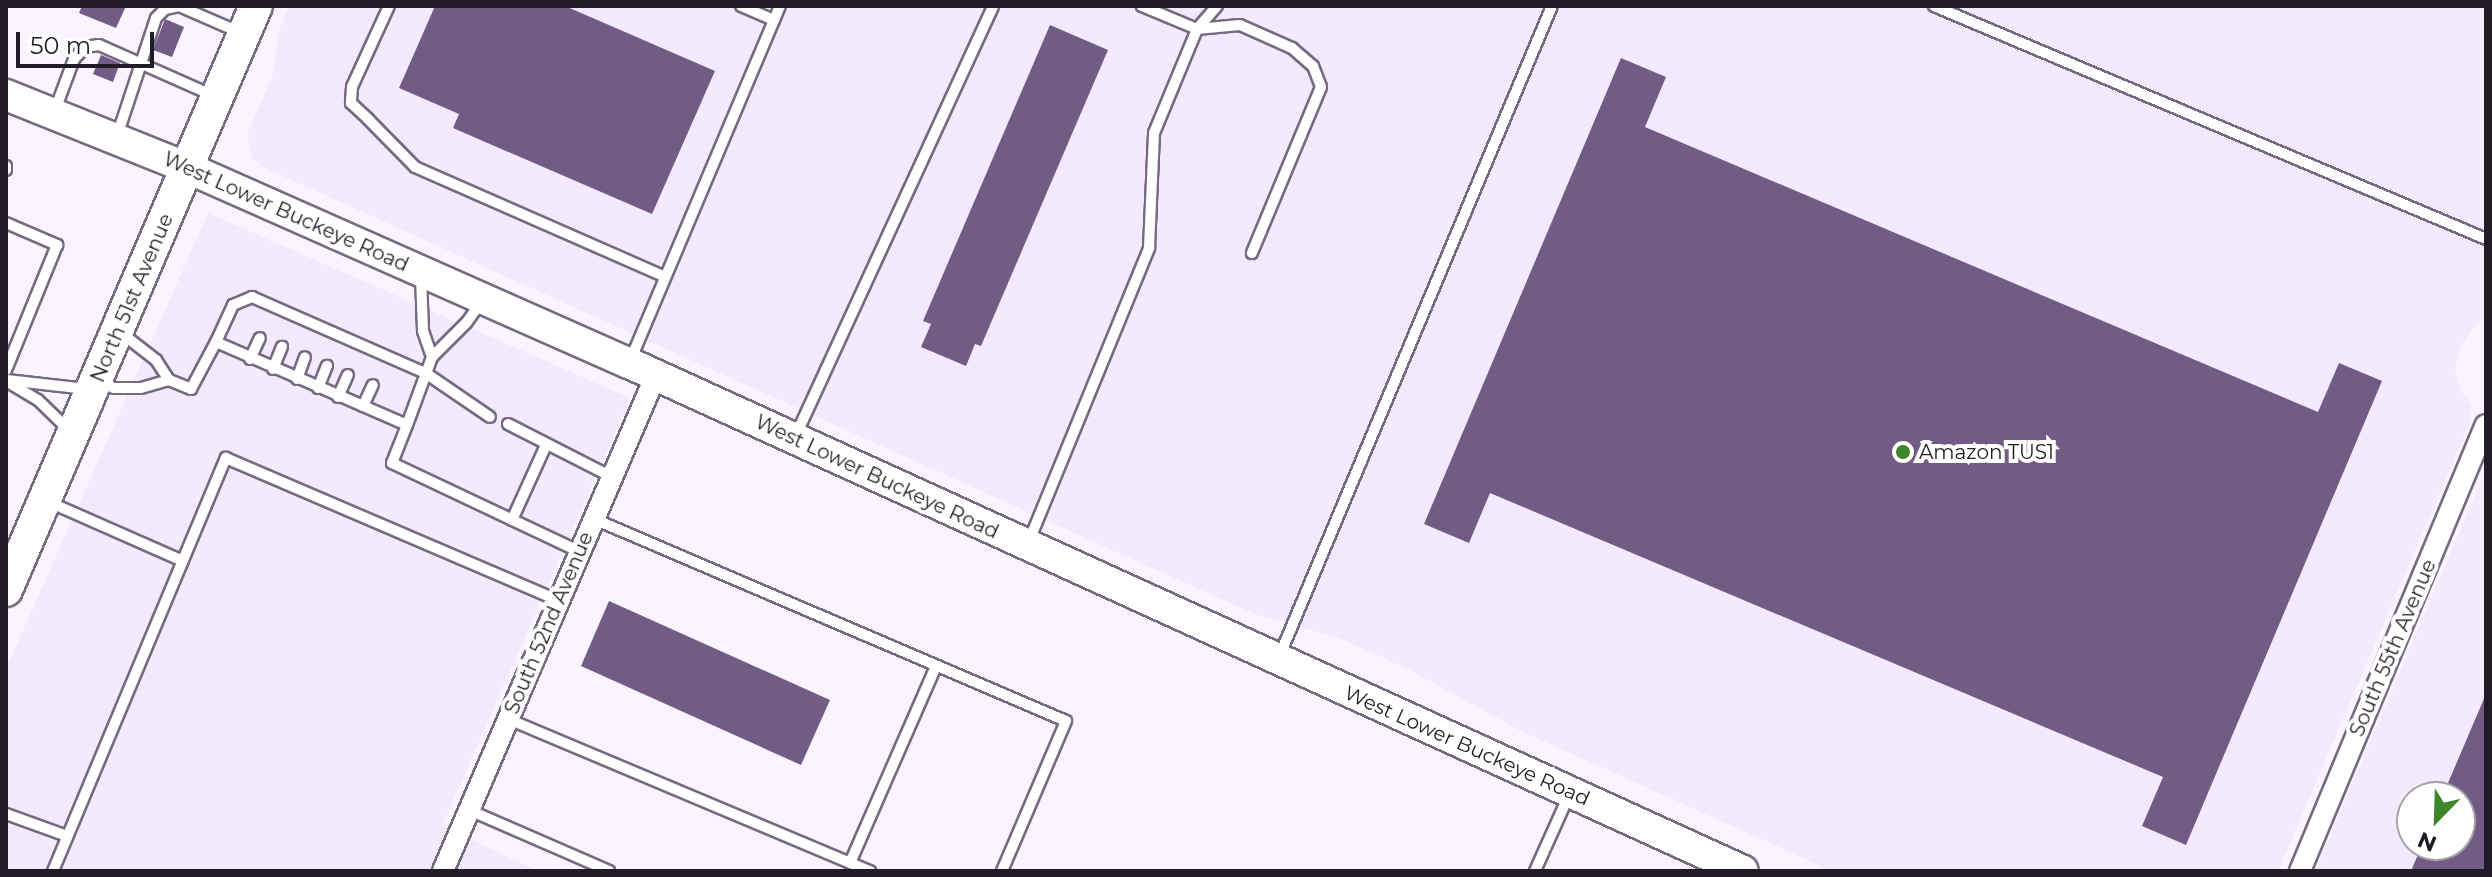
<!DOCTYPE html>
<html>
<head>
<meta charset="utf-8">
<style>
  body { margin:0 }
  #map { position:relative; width:2492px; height:877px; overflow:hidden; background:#f9f4ff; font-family:Montserrat,sans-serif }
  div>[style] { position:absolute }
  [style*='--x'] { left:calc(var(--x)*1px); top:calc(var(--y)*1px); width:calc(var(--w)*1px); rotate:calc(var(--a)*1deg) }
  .built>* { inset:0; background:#f4eaff }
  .building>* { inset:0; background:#725c86 }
  .roads { filter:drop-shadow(2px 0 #766a82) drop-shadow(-2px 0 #766a82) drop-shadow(0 2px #766a82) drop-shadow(0 -2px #766a82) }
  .service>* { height:10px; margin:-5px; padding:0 5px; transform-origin:5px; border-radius:5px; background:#fff }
  .minor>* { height:20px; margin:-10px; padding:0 10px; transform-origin:10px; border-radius:10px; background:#fff }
  .secondary>* { height:30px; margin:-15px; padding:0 15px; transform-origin:15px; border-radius:15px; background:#fff }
  .primary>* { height:32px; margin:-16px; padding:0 16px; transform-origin:16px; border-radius:16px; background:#fff }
  .dots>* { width:22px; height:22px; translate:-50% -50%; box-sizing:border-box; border:4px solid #fff; border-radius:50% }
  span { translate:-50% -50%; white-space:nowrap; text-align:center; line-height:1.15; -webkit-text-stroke:8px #fff; paint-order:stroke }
  .street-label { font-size:20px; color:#201b24 }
  .poi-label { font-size:20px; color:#201b24 }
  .left { translate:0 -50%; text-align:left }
  .frame { position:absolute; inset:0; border:8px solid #201b24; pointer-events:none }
  .north { position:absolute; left:2396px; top:781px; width:80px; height:80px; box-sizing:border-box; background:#fff; border:2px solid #a6a4a7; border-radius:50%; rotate:203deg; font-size:22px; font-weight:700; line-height:32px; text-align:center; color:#201b24 }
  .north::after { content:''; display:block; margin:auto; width:28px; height:36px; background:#3f8529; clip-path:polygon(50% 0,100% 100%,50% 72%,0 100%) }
  .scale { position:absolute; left:16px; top:32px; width:138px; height:36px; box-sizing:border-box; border:4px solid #201b24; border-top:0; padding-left:10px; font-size:24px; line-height:28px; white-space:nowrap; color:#201b24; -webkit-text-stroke:6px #fff; paint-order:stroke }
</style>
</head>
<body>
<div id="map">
  <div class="built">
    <div style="clip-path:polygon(289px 6px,2486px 6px,2486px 316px,2473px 328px,2460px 348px,2455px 370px,2460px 390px,2471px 405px,2471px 420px,2278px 871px,1832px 871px,1521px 731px,1408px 669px,1339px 638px,1260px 616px,1201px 590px,263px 167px,252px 159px,247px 135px,274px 72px,278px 33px)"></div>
    <div style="clip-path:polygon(208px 213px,630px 398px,442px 826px,538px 871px,6px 871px,6px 669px)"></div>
    <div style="clip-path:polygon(evenodd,2486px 470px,2486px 871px,2315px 871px,2486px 470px,2412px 797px,2460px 797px,2460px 845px,2412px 845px,2412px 797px)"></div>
  </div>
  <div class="building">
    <div style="clip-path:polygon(82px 6px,126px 6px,116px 28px,79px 13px)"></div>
    <div style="clip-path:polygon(435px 6px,565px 6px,715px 71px,652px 214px,453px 128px,459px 114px,399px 88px)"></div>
    <div style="clip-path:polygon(165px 19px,184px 27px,172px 57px,153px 50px)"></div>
    <div style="clip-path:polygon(1050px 25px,1108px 50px,981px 346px,975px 344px,966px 366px,921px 347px,931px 324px,923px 321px)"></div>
    <div style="clip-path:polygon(101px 55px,120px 63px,113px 82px,93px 74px)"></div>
    <div style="clip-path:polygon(1621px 58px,1666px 77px,1645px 127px,2318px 412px,2339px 363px,2382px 381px,2186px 845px,2142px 826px,2163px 777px,1490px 493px,1469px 543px,1424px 524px)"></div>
    <div style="clip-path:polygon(609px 601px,830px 700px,801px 765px,581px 666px)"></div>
    <div style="clip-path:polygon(2486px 694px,2486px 871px,2411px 871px,2422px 845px,2460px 845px,2460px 797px,2442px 797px)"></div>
  </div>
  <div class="roads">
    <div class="service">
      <div style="--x:389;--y:6;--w:89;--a:114.6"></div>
      <div style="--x:352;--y:87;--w:16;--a:94"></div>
      <div style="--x:351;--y:103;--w:23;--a:43"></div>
      <div style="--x:368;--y:119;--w:67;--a:45.6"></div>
      <div style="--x:415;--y:167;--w:273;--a:23.7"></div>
      <div style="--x:741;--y:6;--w:36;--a:23"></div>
      <div style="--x:1217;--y:6;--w:30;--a:131"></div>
      <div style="--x:1197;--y:29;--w:43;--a:-5.3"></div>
      <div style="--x:1240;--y:25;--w:57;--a:23.9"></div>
      <div style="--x:1292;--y:48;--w:28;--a:41"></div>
      <div style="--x:1313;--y:66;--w:22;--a:69"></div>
      <div style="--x:1321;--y:87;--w:180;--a:112.6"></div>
      <div style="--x:1934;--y:6;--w:599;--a:22.88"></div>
      <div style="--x:55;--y:110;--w:54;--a:-69.6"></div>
      <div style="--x:74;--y:59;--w:16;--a:-47"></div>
      <div style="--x:85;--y:47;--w:14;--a:-8"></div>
      <div style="--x:99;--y:45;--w:124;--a:23.9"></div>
      <div style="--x:117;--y:136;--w:124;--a:-71.7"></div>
      <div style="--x:156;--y:18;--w:13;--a:-45"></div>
      <div style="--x:165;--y:9;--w:14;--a:-12"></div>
      <div style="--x:179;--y:6;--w:65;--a:23.4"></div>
      <div style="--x:6;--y:166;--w:4;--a:90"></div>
      <div style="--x:6;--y:223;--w:56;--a:23.3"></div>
      <div style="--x:57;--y:245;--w:135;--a:112.2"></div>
      <div style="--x:421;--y:276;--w:55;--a:87.9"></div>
      <div style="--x:423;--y:331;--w:28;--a:71"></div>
      <div style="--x:120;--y:332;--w:46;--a:37.9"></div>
      <div style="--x:156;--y:360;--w:24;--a:57"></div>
      <div style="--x:169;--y:380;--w:24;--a:22"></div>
      <div style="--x:191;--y:389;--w:53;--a:-62"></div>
      <div style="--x:216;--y:342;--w:208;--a:23.5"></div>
      <div style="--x:407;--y:425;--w:72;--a:-69.8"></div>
      <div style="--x:432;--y:357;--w:49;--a:-45"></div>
      <div style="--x:467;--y:322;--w:24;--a:-55"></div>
      <div style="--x:216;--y:342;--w:41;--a:-65.3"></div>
      <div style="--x:233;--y:305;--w:21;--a:-23"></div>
      <div style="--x:252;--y:297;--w:191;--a:23.7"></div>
      <div style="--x:427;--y:374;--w:76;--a:34.3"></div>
      <div style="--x:250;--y:359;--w:23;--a:-65"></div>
      <div style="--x:630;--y:361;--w:385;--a:-67.1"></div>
      <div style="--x:273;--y:369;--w:24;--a:-68"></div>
      <div style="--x:297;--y:379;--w:23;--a:-70"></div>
      <div style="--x:7;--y:380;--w:80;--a:6.5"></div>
      <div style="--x:6;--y:381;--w:37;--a:31"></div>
      <div style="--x:38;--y:400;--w:45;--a:44.1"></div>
      <div style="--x:101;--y:383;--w:14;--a:21"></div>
      <div style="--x:114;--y:388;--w:27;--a:0"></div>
      <div style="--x:141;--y:388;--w:29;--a:-16"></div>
      <div style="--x:318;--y:388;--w:24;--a:-68"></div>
      <div style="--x:338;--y:397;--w:24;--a:-66"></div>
      <div style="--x:363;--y:406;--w:23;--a:-65"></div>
      <div style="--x:508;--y:424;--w:117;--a:27"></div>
      <div style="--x:407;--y:425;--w:41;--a:111.5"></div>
      <div style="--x:392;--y:463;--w:208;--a:25.3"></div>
      <div style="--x:795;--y:437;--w:474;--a:-65.3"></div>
      <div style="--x:49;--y:502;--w:146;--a:23.8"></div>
      <div style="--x:594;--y:519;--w:513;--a:23.17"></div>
      <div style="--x:1066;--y:721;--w:163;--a:113.1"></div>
      <div style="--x:512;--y:520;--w:82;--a:-65.6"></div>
      <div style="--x:1029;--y:541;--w:317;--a:-67.7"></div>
      <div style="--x:1149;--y:248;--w:115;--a:-87.5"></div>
      <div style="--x:1154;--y:133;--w:113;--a:-67.5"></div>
      <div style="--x:1197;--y:29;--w:60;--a:-157.3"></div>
      <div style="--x:1279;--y:657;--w:706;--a:-67.25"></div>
      <div style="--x:508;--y:719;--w:393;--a:22.8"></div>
      <div style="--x:469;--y:810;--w:153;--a:23.5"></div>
      <div style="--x:6;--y:814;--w:65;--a:19.8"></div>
      <div style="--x:850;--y:863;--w:215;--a:-66.4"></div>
      <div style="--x:53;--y:871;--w:448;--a:-67.3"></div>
      <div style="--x:226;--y:458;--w:362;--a:23.2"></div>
      <div style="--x:1535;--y:871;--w:83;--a:-65.9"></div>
    </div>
    <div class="minor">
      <div style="--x:443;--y:871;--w:540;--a:-66.76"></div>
      <div style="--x:2300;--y:871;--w:483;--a:-67.4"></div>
    </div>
    <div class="secondary">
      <div style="--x:6;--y:95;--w:196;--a:21.9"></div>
      <div style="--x:188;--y:168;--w:482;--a:23.9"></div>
      <div style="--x:629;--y:363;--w:1224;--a:24.51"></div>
    </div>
    <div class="primary">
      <div style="--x:6;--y:590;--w:635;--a:-66.83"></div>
    </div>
  </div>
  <div class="dots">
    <div style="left:1903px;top:452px;background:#3f8529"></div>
  </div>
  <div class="street-label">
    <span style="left:286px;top:212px;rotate:24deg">West Lower Buckeye Road</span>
    <span style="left:132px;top:298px;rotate:-67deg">North 51st Avenue</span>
    <span style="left:877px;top:477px;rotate:25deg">West Lower Buckeye Road</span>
    <span style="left:549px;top:623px;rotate:-67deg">South 52nd Avenue</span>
    <span style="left:2393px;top:648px;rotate:-67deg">South 55th Avenue</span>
    <span style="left:1467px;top:746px;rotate:24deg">West Lower Buckeye Road</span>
  </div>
  <div class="poi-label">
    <span class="left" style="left:1919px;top:452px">Amazon TUS1</span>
  </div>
  <div class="frame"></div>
  <div class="north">N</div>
  <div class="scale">50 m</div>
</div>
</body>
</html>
